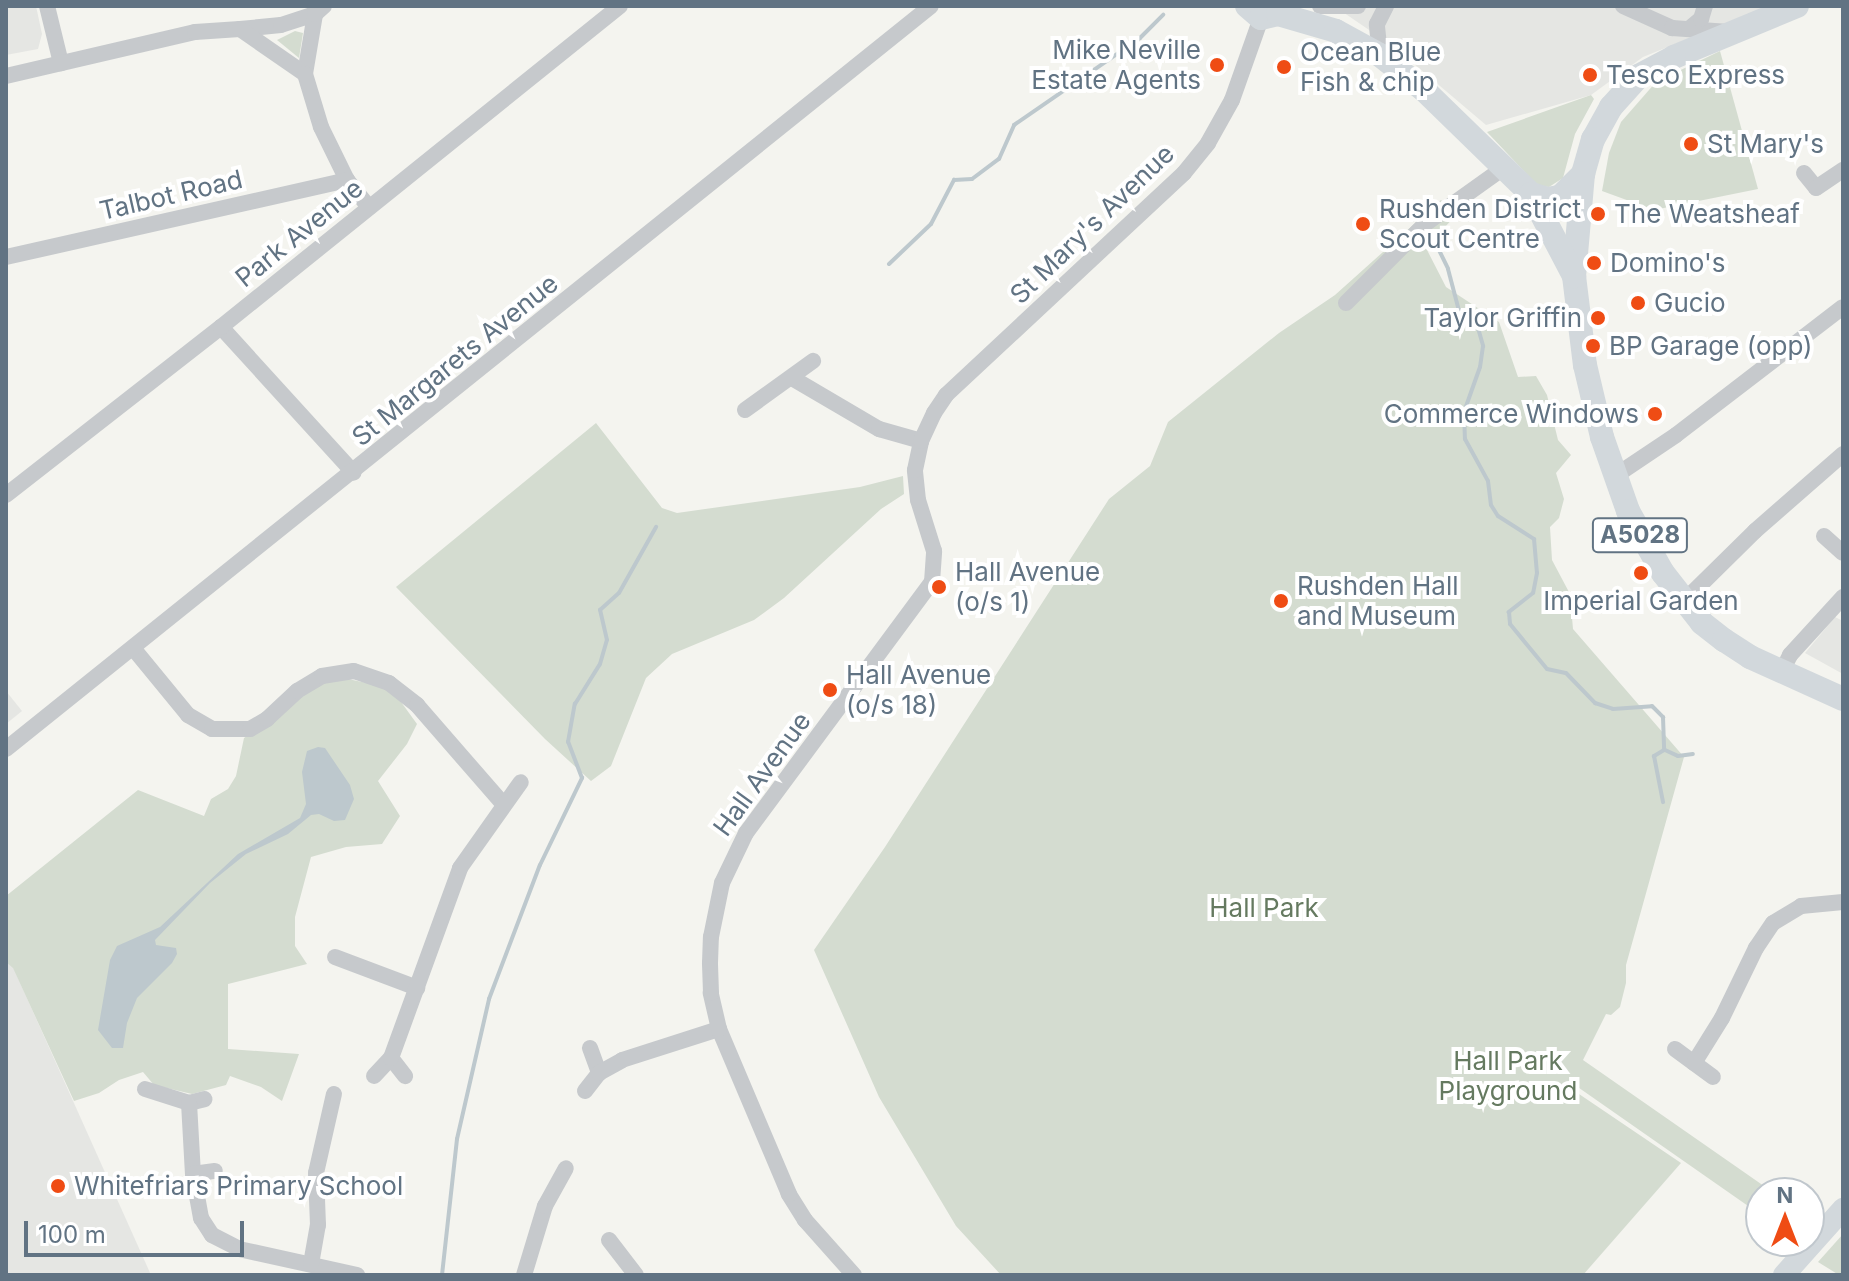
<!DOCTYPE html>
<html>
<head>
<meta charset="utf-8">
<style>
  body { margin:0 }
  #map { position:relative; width:1849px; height:1281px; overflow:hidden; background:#f4f4ef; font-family:Inter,sans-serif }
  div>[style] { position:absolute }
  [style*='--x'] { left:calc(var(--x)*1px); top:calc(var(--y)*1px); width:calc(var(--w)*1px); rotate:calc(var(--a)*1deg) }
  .built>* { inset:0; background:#e5e6e3 }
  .green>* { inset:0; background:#d4dcd0 }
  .water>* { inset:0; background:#bdc8cd }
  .stream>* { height:4px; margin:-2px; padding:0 2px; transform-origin:2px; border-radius:2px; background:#bdc8cd }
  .street>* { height:16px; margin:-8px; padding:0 8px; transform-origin:8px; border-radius:8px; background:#c6c9cc }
  .secondary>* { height:22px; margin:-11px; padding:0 11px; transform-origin:11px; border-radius:11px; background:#d2d8dc }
  .primary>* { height:24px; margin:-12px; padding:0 12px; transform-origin:12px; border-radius:12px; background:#d2d8dc }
  .dots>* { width:22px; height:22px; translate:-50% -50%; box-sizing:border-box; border:4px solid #fff; border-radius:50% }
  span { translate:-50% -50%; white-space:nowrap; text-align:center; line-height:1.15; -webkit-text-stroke:8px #fff; paint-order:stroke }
  .shield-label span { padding:2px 6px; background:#fff; border:2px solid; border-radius:6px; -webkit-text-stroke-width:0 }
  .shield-label { font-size:24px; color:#617383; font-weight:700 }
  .poi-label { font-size:26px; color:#617383 }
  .right { translate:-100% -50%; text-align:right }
  .left { translate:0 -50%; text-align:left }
  .street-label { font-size:26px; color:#617383 }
  .park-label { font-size:26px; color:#657a60 }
  .frame { position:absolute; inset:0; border:8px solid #617383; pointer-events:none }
  .north { position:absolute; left:1745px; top:1177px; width:80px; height:80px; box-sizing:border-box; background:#fff; border:2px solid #c0c7cd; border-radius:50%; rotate:0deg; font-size:22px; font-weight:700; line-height:32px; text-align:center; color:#617383 }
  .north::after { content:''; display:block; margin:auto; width:28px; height:36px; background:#ef4c14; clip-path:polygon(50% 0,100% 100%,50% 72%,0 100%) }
  .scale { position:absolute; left:24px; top:1221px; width:220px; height:36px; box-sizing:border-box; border:4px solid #617383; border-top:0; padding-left:10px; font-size:24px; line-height:28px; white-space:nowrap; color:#617383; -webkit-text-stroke:6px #fff; paint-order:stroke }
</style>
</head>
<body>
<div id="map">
  <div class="built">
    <div style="clip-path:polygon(6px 6px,36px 6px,42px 34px,38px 49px,6px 55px)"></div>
    <div style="clip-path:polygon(1334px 6px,1769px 6px,1643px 57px,1591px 95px,1486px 125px,1394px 47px)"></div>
    <div style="clip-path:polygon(1835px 617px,1843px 621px,1843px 674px,1805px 653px)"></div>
    <div style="clip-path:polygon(6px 691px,22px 711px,6px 724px)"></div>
    <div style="clip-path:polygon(6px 962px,13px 967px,151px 1275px,6px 1275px)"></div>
  </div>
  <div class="green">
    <div style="clip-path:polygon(295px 31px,303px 33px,299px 58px,277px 40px)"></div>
    <div style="clip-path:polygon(1720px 51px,1758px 189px,1654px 210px,1602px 191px,1609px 153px,1621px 122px,1656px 82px)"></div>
    <div style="clip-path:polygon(1591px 95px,1594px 99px,1575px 134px,1563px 178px,1549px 187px,1538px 186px,1487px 132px)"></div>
    <div style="clip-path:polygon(1441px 200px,1455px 216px,1426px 248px,1446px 287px,1499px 322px,1518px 377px,1536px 376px,1547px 395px,1558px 440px,1571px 455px,1556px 473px,1564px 499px,1559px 518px,1550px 527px,1552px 560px,1570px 594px,1573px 629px,1684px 757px,1626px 965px,1626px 983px,1620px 1007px,1611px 1015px,1606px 1014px,1583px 1060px,1774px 1193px,1761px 1193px,1761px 1215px,1572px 1083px,1567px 1095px,1579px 1094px,1681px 1163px,1583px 1275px,1001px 1275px,956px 1226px,879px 1097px,814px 950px,885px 847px,1109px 499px,1150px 466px,1168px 422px,1279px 333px,1335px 295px)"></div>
    <div style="clip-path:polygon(596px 423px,662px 508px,677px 513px,860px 487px,903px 476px,904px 494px,881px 509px,784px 598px,754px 620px,672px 654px,646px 678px,611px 766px,591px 781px,545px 739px,396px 587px)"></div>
    <div style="clip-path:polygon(348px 679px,381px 686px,396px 695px,417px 724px,407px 744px,378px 781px,400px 816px,382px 844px,346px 847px,311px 857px,295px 917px,295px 946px,307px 964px,228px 984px,228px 1049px,299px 1054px,282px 1101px,261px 1087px,230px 1076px,226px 1085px,192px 1094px,154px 1085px,143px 1072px,119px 1080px,99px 1093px,74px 1101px,13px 968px,6px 962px,6px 896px,138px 790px,204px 816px,211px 799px,228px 789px,236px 776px,244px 738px,324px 681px)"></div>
    <div style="clip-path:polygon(1843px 1234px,1843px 1275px,1839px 1275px,1818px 1262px)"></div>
  </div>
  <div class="water">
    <div style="clip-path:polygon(318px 747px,325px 748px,350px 785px,354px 799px,345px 820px,334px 821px,319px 814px,311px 815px,288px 834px,246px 854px,210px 883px,155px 940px,156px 945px,176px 948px,177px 954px,172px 963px,137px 998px,127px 1023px,123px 1048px,112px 1048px,98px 1030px,110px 960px,117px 946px,160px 927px,238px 854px,300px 818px,306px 804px,302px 772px,307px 751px)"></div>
  </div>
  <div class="stream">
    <div style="--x:1437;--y:246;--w:25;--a:64"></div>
    <div style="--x:1448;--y:269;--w:43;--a:75.3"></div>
    <div style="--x:1459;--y:311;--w:25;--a:42"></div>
    <div style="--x:1478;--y:328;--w:19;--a:74"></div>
    <div style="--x:1483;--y:346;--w:21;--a:98"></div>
    <div style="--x:1480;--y:367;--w:48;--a:109.6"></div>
    <div style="--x:1464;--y:412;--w:27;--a:88"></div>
    <div style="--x:1465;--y:439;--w:48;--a:61.3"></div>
    <div style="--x:1488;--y:481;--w:24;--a:83"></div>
    <div style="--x:1491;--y:505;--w:13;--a:58"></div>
    <div style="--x:1498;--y:516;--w:43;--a:32.6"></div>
    <div style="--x:1534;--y:539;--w:34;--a:85"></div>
    <div style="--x:1537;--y:573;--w:20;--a:101"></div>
    <div style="--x:1533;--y:593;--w:31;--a:142"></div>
    <div style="--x:1509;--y:612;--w:12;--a:85"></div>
    <div style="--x:1510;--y:624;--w:58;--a:50.6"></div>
    <div style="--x:1547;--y:669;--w:19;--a:12"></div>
    <div style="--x:1566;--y:673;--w:42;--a:46"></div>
    <div style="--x:1595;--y:703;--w:19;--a:18"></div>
    <div style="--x:1613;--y:709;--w:39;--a:-4"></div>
    <div style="--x:1652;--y:706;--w:16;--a:45"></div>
    <div style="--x:1663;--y:717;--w:33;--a:88"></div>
    <div style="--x:1664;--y:750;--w:12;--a:149"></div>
    <div style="--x:1654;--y:756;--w:47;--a:78.9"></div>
    <div style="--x:889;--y:264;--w:58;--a:-43.6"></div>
    <div style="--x:931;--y:224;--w:50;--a:-62.4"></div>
    <div style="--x:954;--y:180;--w:18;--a:-3"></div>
    <div style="--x:972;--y:179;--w:34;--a:-37"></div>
    <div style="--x:999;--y:159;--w:37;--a:-66"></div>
    <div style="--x:1014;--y:125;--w:153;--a:-34.6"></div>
    <div style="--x:1140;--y:38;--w:33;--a:-45"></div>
    <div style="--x:1665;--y:750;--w:14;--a:25"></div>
    <div style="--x:1678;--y:756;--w:15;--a:-8"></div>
    <div style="--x:442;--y:1275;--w:137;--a:-83.7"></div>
    <div style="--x:457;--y:1139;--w:144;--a:-77.1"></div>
    <div style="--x:489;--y:999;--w:143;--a:-69.2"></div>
    <div style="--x:540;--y:865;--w:97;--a:-64.2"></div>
    <div style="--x:582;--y:778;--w:39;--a:-111"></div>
    <div style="--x:568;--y:742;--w:39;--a:-80"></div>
    <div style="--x:575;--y:704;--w:47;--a:-58"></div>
    <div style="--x:600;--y:664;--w:25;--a:-74"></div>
    <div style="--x:607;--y:640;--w:31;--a:-103"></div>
    <div style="--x:600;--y:610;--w:25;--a:-42"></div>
    <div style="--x:619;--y:593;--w:76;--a:-60.7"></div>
  </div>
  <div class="street">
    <div style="--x:47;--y:6;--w:59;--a:76.2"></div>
    <div style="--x:1320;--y:6;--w:38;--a:0"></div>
    <div style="--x:1623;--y:6;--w:54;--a:24.2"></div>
    <div style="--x:1672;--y:28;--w:57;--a:4"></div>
    <div style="--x:240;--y:29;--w:41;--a:-5.6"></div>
    <div style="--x:281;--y:25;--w:36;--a:-18"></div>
    <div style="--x:1689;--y:29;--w:16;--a:-40"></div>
    <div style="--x:1701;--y:19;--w:14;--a:-73"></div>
    <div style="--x:1380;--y:55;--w:31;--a:-96"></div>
    <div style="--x:1377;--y:24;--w:20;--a:-63"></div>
    <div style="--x:305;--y:74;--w:61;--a:-80.5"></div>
    <div style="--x:315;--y:14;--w:12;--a:-42"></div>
    <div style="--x:6;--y:76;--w:194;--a:-13.1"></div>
    <div style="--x:195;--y:32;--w:45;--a:-3.8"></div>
    <div style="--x:240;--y:29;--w:79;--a:34.7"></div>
    <div style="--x:305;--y:74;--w:55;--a:73.2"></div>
    <div style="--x:321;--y:127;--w:59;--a:63.9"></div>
    <div style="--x:347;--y:180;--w:35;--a:51"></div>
    <div style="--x:1804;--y:173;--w:19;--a:51"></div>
    <div style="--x:1816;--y:188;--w:32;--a:-34"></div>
    <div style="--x:6;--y:257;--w:350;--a:-12.7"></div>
    <div style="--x:1346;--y:303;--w:112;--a:-45"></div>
    <div style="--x:1425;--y:224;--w:98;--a:-35.5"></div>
    <div style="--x:221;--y:327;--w:197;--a:47.7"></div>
    <div style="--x:792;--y:378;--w:101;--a:30.4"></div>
    <div style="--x:879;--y:429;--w:44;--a:15.9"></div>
    <div style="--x:745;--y:410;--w:84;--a:-35.8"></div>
    <div style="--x:1615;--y:476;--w:73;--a:-33.9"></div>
    <div style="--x:1676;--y:435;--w:210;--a:-37.5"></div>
    <div style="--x:6;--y:495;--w:273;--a:-38"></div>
    <div style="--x:221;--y:327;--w:512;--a:-38.82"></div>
    <div style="--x:1824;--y:536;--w:25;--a:42"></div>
    <div style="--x:1683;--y:602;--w:101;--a:-44.6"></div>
    <div style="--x:1755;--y:531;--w:117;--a:-41.2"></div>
    <div style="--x:133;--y:648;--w:87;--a:50.6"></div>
    <div style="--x:188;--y:715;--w:28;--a:30"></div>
    <div style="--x:212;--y:729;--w:38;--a:0"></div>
    <div style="--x:250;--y:729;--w:20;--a:-30"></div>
    <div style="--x:267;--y:719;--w:41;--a:-43"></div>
    <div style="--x:297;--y:691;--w:29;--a:-31"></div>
    <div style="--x:322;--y:676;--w:32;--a:-9"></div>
    <div style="--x:354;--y:671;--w:37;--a:19"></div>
    <div style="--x:389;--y:683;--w:36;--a:38"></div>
    <div style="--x:417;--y:705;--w:131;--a:49"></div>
    <div style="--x:1782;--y:671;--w:18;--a:-63"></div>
    <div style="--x:1790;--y:655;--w:79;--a:-47.6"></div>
    <div style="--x:6;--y:749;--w:1186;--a:-38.77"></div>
    <div style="--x:335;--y:957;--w:88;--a:20.7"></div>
    <div style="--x:590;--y:1048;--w:27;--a:70"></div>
    <div style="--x:1675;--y:1049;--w:47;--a:36.4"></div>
    <div style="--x:391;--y:1058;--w:23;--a:52"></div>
    <div style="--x:1694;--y:1063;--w:53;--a:-58.1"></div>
    <div style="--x:1722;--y:1018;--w:78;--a:-64.1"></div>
    <div style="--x:1756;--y:948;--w:30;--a:-56"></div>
    <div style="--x:1773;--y:923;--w:33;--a:-31"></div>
    <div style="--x:1801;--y:906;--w:42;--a:-5.4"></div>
    <div style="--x:374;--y:1076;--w:25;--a:-47"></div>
    <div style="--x:391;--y:1058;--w:202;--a:-70"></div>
    <div style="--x:460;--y:868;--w:105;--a:-54.7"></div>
    <div style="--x:145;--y:1089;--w:46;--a:17.7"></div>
    <div style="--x:189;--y:1103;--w:16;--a:-14"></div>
    <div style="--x:585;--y:1091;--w:23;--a:-52"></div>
    <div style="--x:599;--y:1073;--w:26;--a:-29"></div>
    <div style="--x:622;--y:1060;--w:102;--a:-17.7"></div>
    <div style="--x:189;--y:1103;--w:71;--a:86.8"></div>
    <div style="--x:193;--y:1174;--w:45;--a:79.7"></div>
    <div style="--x:201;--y:1218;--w:20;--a:57"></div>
    <div style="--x:212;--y:1235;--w:30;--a:27"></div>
    <div style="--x:239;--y:1249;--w:121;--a:12.4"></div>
    <div style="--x:193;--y:1174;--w:22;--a:-8"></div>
    <div style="--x:609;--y:1240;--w:44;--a:52.4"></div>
    <div style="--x:311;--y:1264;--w:40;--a:-80"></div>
    <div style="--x:318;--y:1225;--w:52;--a:-92.2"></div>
    <div style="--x:316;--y:1173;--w:81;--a:-77.2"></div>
    <div style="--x:524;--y:1275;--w:72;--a:-73.1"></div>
    <div style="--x:545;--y:1206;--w:43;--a:-61.1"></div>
    <div style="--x:854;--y:1275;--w:74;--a:-131.7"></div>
    <div style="--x:805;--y:1220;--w:31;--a:-122"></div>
    <div style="--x:789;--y:1194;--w:179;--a:-113"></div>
    <div style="--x:719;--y:1029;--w:37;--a:-103"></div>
    <div style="--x:711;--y:993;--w:30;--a:-92"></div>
    <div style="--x:710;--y:963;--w:26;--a:-88"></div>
    <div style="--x:711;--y:937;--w:55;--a:-78.5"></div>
    <div style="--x:722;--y:883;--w:55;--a:-64.4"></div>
    <div style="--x:746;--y:833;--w:312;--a:-53.5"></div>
    <div style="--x:932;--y:582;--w:31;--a:-86"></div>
    <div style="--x:934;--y:551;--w:53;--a:-107.4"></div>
    <div style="--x:918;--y:500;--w:30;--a:-96"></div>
    <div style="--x:915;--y:470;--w:30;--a:-78"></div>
    <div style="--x:921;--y:441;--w:31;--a:-65"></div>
    <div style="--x:934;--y:413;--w:22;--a:-56"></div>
    <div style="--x:946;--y:395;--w:325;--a:-43"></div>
    <div style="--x:1184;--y:173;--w:38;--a:-51"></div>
    <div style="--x:1208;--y:143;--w:49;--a:-60.8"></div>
    <div style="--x:1232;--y:100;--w:87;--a:-70.5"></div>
  </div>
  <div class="secondary">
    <div style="--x:1784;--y:1275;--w:89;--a:-48.2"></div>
  </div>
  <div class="primary">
    <div style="--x:1247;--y:6;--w:18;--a:41"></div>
    <div style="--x:1261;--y:18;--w:17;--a:-13"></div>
    <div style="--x:1278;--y:14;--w:10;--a:-53"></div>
    <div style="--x:1797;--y:6;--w:133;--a:157.5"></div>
    <div style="--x:1674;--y:57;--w:40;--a:152"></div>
    <div style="--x:1639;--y:76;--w:42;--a:132.1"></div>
    <div style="--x:1611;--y:107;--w:37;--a:119"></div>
    <div style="--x:1593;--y:139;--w:36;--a:106"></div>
    <div style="--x:1583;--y:174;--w:102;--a:95"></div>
    <div style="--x:1574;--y:276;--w:90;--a:83"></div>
    <div style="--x:1585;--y:365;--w:74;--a:76.7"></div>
    <div style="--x:1602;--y:437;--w:78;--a:70.6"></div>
    <div style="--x:1628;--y:511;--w:71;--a:60.6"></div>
    <div style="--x:1663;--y:573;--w:63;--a:52"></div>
    <div style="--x:1702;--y:623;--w:28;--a:38"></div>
    <div style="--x:1724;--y:640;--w:31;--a:33"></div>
    <div style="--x:1750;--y:657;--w:102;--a:24.3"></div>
    <div style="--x:1278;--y:14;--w:60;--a:16.3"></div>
    <div style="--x:1336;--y:31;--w:50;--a:28.6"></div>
    <div style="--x:1380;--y:55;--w:56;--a:38.5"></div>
    <div style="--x:1424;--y:90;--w:149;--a:44.2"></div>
    <div style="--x:1531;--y:194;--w:93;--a:62.3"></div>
    <div style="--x:1531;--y:194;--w:17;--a:17"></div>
    <div style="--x:1547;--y:199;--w:13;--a:-9"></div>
    <div style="--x:1560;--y:197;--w:33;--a:-45"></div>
  </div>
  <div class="dots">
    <div style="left:1217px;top:65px;background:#ef4c14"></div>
    <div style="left:1284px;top:67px;background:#ef4c14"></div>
    <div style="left:1590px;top:75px;background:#ef4c14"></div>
    <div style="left:1691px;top:144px;background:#ef4c14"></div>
    <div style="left:1598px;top:214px;background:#ef4c14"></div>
    <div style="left:1363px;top:224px;background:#ef4c14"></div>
    <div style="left:1594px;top:263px;background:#ef4c14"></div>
    <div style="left:1638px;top:303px;background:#ef4c14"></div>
    <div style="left:1598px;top:318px;background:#ef4c14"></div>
    <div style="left:1593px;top:346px;background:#ef4c14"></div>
    <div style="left:1655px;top:414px;background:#ef4c14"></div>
    <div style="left:1641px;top:573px;background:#ef4c14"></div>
    <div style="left:939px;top:587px;background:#ef4c14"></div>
    <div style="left:1281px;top:601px;background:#ef4c14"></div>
    <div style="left:830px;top:690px;background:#ef4c14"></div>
    <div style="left:58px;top:1186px;background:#ef4c14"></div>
  </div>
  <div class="shield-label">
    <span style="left:1640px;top:535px">A5028</span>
  </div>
  <div class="poi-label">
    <span class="right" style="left:1201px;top:65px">Mike Neville<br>Estate Agents</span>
    <span class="left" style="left:1300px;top:67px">Ocean Blue<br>Fish &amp; chip</span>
    <span class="left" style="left:1606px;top:75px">Tesco Express</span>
    <span class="left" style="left:1707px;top:144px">St Mary's</span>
    <span class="left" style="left:1379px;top:224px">Rushden District<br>Scout Centre</span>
    <span class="left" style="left:1614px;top:214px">The Weatsheaf</span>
    <span class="left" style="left:1610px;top:263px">Domino's</span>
    <span class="left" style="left:1654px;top:303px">Gucio</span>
    <span class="right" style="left:1582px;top:318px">Taylor Griffin</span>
    <span class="left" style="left:1609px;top:346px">BP Garage (opp)</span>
    <span class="right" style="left:1639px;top:414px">Commerce Windows</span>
    <span class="left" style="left:955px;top:587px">Hall Avenue<br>(o/s 1)</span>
    <span class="left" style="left:1297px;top:601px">Rushden Hall<br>and Museum</span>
    <span style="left:1641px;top:601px">Imperial Garden</span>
    <span class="left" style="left:846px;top:690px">Hall Avenue<br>(o/s 18)</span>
    <span class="left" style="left:74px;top:1186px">Whitefriars Primary School</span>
  </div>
  <div class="street-label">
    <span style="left:171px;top:195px;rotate:-13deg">Talbot Road</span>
    <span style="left:1092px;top:224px;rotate:-44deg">St Mary's Avenue</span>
    <span style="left:299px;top:233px;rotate:-39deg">Park Avenue</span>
    <span style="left:455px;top:360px;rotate:-39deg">St Margarets Avenue</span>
    <span style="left:762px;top:774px;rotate:-54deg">Hall Avenue</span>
  </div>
  <div class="park-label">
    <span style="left:1264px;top:908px">Hall Park</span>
    <span style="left:1508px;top:1076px">Hall Park<br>Playground</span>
  </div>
  <div class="frame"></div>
  <div class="north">N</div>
  <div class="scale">100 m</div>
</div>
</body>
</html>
